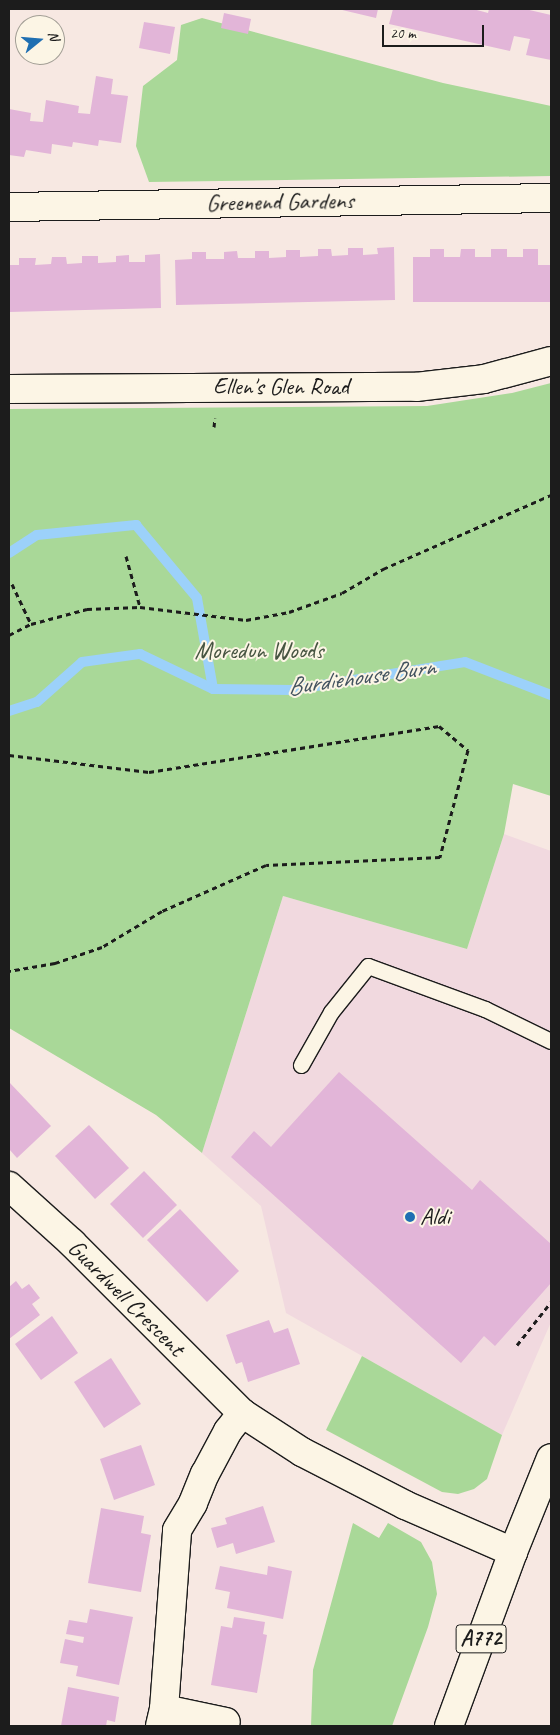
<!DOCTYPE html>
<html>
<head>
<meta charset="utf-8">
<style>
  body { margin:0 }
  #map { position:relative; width:560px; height:1735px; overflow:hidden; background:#f7e8e2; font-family:Caveat,sans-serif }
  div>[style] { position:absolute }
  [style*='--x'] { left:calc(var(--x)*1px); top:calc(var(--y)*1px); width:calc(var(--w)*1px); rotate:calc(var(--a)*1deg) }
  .built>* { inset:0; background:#f1d9df }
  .green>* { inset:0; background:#a9d898 }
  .stream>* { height:10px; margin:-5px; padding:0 5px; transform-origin:5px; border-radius:5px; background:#9cd1fa }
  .building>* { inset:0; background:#e2b5d8 }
  .path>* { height:3px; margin-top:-1.5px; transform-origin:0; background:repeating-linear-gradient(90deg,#1c1c1c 0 5px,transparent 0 9px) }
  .roads { filter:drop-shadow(1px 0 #1c1c1c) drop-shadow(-1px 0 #1c1c1c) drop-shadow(0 1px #1c1c1c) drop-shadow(0 -1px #1c1c1c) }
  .service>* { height:15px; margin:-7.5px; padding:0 7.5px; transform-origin:7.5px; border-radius:7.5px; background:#fcf5e5 }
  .minor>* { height:28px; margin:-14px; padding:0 14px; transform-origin:14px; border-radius:14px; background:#fcf5e5 }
  .primary>* { height:28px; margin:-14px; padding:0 14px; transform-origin:14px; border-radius:14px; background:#fcf5e5 }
  .dots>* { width:14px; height:14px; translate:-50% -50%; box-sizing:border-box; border:2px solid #fcf5e5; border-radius:50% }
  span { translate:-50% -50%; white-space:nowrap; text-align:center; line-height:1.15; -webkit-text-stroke:4px #fcf5e5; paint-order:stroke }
  .shield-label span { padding:1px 4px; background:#fcf5e5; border:1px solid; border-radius:4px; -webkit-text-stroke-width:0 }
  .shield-label { font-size:22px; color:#1c1c1c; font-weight:700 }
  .street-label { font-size:24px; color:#1c1c1c }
  .park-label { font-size:24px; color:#465441 }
  .poi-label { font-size:24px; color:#1c1c1c }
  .left { translate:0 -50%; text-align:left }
  .water-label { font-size:25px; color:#42525f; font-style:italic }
  .frame { position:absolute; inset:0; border:10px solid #1c1c1c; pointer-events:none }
  .north { position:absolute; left:15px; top:15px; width:50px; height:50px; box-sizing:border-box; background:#fcf5e5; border:1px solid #a29e95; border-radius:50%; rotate:73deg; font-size:14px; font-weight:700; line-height:20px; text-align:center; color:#1c1c1c }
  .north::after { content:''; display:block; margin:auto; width:18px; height:22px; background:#1f6fb2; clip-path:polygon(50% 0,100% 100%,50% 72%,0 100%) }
  .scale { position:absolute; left:382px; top:25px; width:102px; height:22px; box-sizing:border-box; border:2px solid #1c1c1c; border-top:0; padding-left:6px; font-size:15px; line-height:18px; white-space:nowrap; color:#1c1c1c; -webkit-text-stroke:4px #fcf5e5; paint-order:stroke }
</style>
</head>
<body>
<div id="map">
  <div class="built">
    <div style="clip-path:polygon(504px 834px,551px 851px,551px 1322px,502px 1435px,286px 1313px,261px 1206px,202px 1153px,283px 896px,467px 949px)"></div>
  </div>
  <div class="green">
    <div style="clip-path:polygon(202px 18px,443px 83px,551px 106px,551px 176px,149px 182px,136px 146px,143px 86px,177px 60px,181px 25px)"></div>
    <div style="clip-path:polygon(551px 383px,551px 796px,513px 784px,504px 834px,467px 949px,283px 896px,202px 1153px,156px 1115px,9px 1028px,9px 409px,427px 406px,512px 393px)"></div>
    <div style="clip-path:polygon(362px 1356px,502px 1435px,487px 1479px,474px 1489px,458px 1494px,442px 1492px,326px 1430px)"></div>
    <div style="clip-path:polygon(353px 1523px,379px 1538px,388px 1523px,421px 1542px,432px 1562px,437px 1594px,428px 1627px,392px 1726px,311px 1726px,313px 1670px)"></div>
  </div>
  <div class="stream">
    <div style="--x:9;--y:553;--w:33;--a:-33"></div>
    <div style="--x:37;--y:535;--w:100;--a:-5.8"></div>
    <div style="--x:136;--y:525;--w:95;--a:50.1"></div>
    <div style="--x:197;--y:598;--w:92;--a:80"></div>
    <div style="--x:9;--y:711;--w:29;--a:-18"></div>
    <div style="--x:37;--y:702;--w:60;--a:-41.6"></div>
    <div style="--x:82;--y:662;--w:59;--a:-7.9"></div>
    <div style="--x:140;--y:654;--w:81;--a:25.6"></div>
    <div style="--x:213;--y:689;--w:78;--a:0.7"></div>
    <div style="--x:291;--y:690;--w:176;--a:-9.1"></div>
    <div style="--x:465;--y:662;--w:92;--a:21"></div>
  </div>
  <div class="building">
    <div style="clip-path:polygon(338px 9px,378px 9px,376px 18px)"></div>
    <div style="clip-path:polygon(393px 9px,473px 9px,488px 13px,489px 9px,525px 9px,551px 15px,551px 60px,526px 55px,530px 39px,514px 36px,510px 51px,389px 24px)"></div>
    <div style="clip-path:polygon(224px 13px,251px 19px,248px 34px,221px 28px)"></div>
    <div style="clip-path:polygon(144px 22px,175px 27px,170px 54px,139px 48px)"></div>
    <div style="clip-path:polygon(96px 76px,113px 79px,111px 94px,128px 96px,121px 143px,99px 140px,98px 146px,73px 142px,72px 147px,52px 144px,51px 154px,26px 150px,24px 157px,9px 155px,9px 109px,31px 113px,30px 121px,43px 122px,46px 100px,79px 106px,78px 113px,90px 114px)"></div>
    <div style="clip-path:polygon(394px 247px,395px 300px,176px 305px,175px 260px,192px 259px,192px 252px,206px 252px,206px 259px,224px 259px,224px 252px,237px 251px,238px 258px,255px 258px,255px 251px,269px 251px,269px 258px,286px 257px,286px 250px,300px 250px,300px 257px,318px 256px,318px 249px,331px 249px,332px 256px,348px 255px,348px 248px,363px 248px,363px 255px,378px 254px,377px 248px)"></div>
    <div style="clip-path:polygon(430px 249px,444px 249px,444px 257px,460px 257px,461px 249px,475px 249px,475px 257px,491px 257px,491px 249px,507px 249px,507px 257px,523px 257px,523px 249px,538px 249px,538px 265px,551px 265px,551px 302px,413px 302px,413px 257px,430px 257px)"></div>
    <div style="clip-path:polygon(160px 254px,161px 308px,9px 312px,9px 265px,19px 265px,19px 258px,36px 258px,35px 265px,51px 264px,52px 257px,66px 257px,67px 264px,82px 263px,82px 256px,98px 256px,98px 263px,116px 262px,116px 256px,129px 255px,129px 262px,145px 262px,145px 255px)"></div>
    <div style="clip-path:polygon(339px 1072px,472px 1190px,480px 1180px,551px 1244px,551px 1283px,495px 1346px,484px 1336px,461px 1363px,231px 1157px,254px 1131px,271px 1147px)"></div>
    <div style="clip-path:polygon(9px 1082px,51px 1126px,17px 1158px,9px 1149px)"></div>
    <div style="clip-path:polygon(89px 1125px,129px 1168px,95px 1199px,55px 1156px)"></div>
    <div style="clip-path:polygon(144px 1171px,177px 1205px,143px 1238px,110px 1204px)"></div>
    <div style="clip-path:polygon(180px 1209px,239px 1271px,207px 1302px,147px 1240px)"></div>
    <div style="clip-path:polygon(16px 1281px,22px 1289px,29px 1284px,40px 1298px,32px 1304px,40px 1315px,9px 1339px,9px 1287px)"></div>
    <div style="clip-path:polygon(52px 1316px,78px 1353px,41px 1380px,15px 1344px)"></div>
    <div style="clip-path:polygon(269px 1320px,274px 1333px,288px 1328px,300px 1364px,248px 1382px,242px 1362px,236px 1364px,226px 1335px)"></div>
    <div style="clip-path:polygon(111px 1358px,141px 1404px,104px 1428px,74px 1382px)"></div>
    <div style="clip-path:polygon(141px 1445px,155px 1485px,114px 1500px,100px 1459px)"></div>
    <div style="clip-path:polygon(263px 1506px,275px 1542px,236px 1554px,233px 1543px,217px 1548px,211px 1528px,227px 1524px,225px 1518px)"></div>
    <div style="clip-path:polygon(101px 1508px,144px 1516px,141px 1533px,151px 1535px,141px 1592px,88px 1583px)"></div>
    <div style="clip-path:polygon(220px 1566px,267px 1575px,268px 1566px,292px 1571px,283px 1619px,227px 1608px,230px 1592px,215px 1589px)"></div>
    <div style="clip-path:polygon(90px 1609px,133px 1617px,119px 1685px,76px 1676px,78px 1666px,60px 1663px,65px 1639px,83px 1643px,84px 1637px,66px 1634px,69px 1620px,87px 1623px)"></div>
    <div style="clip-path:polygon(234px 1617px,265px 1622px,263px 1634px,267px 1635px,257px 1693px,211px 1685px,221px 1626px,232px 1628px)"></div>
    <div style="clip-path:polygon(68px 1687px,119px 1697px,115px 1722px,107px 1720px,106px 1726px,61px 1726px)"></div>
  </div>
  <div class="path">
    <div style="--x:214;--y:427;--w:9;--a:-84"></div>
    <div style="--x:126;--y:556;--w:53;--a:74.6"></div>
    <div style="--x:12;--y:584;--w:44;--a:64.6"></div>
    <div style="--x:9;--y:635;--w:25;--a:-27"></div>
    <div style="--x:31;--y:624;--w:58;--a:-15"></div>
    <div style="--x:87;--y:609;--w:53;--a:-2.2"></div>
    <div style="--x:140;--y:607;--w:107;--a:7"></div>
    <div style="--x:246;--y:620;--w:44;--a:-10.5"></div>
    <div style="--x:289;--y:612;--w:56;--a:-19.7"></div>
    <div style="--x:342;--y:593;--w:48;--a:-30.3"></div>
    <div style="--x:383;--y:569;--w:184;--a:-23.8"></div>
    <div style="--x:9;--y:755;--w:141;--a:6.9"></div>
    <div style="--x:149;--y:772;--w:294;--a:-9"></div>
    <div style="--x:439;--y:726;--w:38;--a:40"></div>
    <div style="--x:468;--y:750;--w:111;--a:104.7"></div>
    <div style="--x:440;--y:857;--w:174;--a:177.4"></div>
    <div style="--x:266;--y:865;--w:114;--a:156.1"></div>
    <div style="--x:162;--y:911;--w:70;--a:149"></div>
    <div style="--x:102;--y:947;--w:50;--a:161.2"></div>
    <div style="--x:55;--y:963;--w:47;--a:170.1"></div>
    <div style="--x:517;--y:1345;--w:55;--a:-51.7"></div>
  </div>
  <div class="roads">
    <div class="service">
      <div style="--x:301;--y:1065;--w:61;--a:-60.5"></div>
      <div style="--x:331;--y:1012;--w:59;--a:-51.2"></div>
      <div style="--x:368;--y:966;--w:125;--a:20.2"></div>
      <div style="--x:485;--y:1009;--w:73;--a:25.9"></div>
    </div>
    <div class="minor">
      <div style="--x:9;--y:207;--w:542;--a:-0.95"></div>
      <div style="--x:9;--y:389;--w:407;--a:-0.3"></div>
      <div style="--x:416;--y:387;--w:68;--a:-6.7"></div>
      <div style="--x:484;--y:379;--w:69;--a:-15"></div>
      <div style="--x:9;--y:1186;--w:85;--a:42.1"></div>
      <div style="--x:72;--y:1243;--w:240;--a:45"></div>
      <div style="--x:242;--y:1413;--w:72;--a:33"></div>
      <div style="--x:302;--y:1452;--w:116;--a:27.2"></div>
      <div style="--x:405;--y:1505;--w:118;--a:23.5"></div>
      <div style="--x:164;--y:1709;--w:63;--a:11.8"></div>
      <div style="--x:160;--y:1726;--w:17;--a:-77"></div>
      <div style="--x:164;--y:1709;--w:179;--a:-85.8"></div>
      <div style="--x:177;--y:1530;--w:31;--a:-59"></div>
      <div style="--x:193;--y:1503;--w:31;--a:-68"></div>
      <div style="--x:205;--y:1474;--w:49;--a:-61.9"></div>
      <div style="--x:228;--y:1431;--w:23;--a:-52"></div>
    </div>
    <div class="primary">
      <div style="--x:449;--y:1726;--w:185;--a:-69.8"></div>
      <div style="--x:513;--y:1552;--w:101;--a:-68"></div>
    </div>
  </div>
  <div class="dots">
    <div style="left:410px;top:1217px;background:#1f6fb2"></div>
  </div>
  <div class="shield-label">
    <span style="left:481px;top:1639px">A772</span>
  </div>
  <div class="street-label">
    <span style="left:280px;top:202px;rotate:-1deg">Greenend Gardens</span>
    <span style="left:281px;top:387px">Ellen's Glen Road</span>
    <span style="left:126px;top:1298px;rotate:45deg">Guardwell Crescent</span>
  </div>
  <div class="park-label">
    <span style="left:259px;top:651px">Moredun Woods</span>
  </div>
  <div class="poi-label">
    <span class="left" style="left:420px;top:1217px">Aldi</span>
  </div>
  <div class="water-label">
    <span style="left:361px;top:677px;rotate:-8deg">Burdiehouse Burn</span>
  </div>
  <div class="frame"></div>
  <div class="north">N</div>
  <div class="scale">20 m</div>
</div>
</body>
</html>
